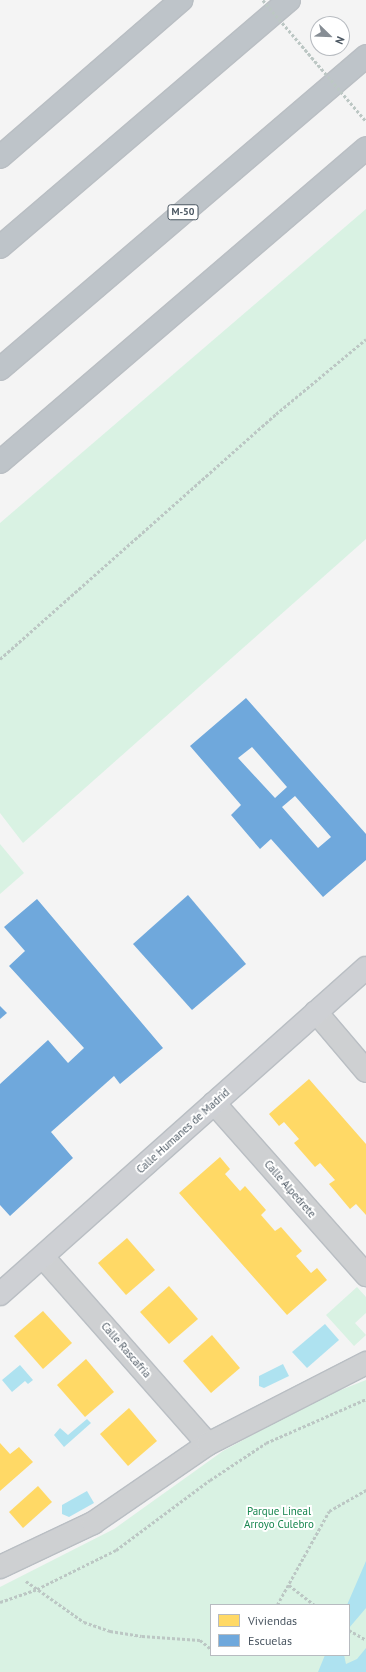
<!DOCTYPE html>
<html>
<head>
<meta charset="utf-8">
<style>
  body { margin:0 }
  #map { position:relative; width:366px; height:1672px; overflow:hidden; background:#f4f4f4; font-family:"PT Sans",sans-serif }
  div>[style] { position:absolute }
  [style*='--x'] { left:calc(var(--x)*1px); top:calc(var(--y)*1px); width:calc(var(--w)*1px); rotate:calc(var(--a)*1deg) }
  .green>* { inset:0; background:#d9f2e3 }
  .water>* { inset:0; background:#aee2f0 }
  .homes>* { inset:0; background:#ffd966 }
  .schools>* { inset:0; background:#6fa8dc }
  .path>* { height:2.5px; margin-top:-1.25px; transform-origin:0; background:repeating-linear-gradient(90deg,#bcc7c4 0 3px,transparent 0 5px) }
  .roads { filter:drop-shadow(1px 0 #b9bec3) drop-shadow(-1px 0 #b9bec3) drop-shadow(0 1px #b9bec3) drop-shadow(0 -1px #b9bec3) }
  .street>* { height:22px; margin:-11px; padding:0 11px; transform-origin:11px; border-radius:11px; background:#ced0d2 }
  .secondary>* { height:22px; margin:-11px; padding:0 11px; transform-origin:11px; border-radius:11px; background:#ced0d4 }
  .highway>* { height:22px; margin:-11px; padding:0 11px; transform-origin:11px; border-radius:11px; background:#bec4c9 }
  .path-bridge>* { height:2.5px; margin-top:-1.25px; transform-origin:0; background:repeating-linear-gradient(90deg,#bcc7c4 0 3px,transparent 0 5px) }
  span { translate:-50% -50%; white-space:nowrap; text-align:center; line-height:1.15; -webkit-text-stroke:4px #fff; paint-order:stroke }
  .shield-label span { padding:1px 3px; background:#fff; border:1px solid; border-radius:3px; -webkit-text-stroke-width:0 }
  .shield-label { font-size:10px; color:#4a5661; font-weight:700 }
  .street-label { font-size:11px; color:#4a5661 }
  .park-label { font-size:11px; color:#17864f }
  .legend { position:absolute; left:210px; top:1604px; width:140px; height:52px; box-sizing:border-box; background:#fff; border:1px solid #b7bbc0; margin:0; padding:5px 7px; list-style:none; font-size:12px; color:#4a5661 }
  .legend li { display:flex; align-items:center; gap:8px; height:20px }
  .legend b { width:20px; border:1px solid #b7bbc0 }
  .north { position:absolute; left:310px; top:16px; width:40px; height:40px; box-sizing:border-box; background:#fff; border:1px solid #b7bbc0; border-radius:50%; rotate:113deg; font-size:11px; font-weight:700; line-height:16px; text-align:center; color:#4a5661 }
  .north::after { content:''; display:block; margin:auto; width:14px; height:18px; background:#868d94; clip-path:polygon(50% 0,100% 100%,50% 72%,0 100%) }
</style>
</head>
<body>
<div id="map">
  <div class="green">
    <div style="clip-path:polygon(366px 209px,366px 539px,23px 843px,0 813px,0 523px)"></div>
    <div style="clip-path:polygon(0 844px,24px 873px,0 894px)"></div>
    <div style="clip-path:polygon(357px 1287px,366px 1297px,366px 1313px,355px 1323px,366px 1335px,354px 1346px,326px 1315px)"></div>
    <div style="clip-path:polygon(evenodd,366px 1380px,366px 1672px,0 1672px,0 1587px,114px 1529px,223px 1451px,318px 1399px,366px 1380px,211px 1605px,349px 1605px,349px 1655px,211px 1655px,211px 1605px)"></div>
  </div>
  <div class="water">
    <div style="clip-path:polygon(325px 1324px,339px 1340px,307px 1368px,292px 1352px)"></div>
    <div style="clip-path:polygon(283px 1364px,289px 1376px,264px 1388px,259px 1386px,259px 1376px)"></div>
    <div style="clip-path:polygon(20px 1365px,33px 1380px,28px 1384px,25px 1381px,12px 1392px,2px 1380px)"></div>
    <div style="clip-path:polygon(87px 1419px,91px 1423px,64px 1447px,54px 1435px,60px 1428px,68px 1435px)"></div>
    <div style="clip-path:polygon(87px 1491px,94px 1503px,69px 1517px,62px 1514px,62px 1505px)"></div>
    <div style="clip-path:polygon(366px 1561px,366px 1608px,349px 1628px,349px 1605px,347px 1605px)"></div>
    <div style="clip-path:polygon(366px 1648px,366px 1672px,318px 1672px,325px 1655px,344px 1655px,346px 1664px,357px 1659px)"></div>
  </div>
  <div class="homes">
    <div style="clip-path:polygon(309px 1079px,366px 1144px,366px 1215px,356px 1204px,350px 1209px,329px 1184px,335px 1180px,320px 1163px,315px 1167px,294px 1143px,299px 1139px,284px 1122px,279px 1126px,269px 1114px)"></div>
    <div style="clip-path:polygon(220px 1157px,230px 1169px,225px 1174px,240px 1191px,245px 1186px,266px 1210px,261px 1215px,275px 1231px,281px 1227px,302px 1251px,296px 1256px,311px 1273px,317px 1268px,327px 1280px,287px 1315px,179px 1193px)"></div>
    <div style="clip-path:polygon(127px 1238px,155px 1270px,126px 1295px,98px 1263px)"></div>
    <div style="clip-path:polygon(169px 1286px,198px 1319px,169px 1344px,140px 1312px)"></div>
    <div style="clip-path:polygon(43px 1311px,72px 1343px,43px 1369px,14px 1336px)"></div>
    <div style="clip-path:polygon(212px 1335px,240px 1368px,211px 1393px,183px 1361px)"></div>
    <div style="clip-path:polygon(86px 1359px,114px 1392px,85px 1417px,57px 1385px)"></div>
    <div style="clip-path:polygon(129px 1408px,157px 1441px,128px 1466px,100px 1434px)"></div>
    <div style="clip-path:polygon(0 1443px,10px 1454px,19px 1447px,33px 1462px,0 1491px)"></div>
    <div style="clip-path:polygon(38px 1486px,52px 1502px,23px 1528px,9px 1512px)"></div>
  </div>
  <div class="schools">
    <div style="clip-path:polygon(evenodd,246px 698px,366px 834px,366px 860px,323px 897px,271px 839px,260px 849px,231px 815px,241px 805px,190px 746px,246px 698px,252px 747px,287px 787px,275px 798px,238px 758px,252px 747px,246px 698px,295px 796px,331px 837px,318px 848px,282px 807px,295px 796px)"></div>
    <div style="clip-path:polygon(188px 895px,246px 964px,192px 1010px,133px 944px)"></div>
    <div style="clip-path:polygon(37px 899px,163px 1048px,120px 1084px,114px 1076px,51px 1132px,73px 1158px,10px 1216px,0 1205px,0 1084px,48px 1040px,68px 1063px,84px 1048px,9px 966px,25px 951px,4px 927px)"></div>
    <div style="clip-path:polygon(0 1006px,7px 1013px,0 1019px)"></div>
  </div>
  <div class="path">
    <div style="--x:0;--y:659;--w:369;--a:-41.6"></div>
    <div style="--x:276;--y:414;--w:117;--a:-39.8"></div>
    <div style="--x:26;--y:1581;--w:71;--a:35.3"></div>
    <div style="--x:84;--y:1622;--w:28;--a:19"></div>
    <div style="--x:110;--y:1631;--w:32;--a:9"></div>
    <div style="--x:142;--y:1636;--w:58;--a:3.9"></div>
    <div style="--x:200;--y:1640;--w:14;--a:39"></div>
    <div style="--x:289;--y:1585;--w:33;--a:38"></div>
    <div style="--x:0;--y:1602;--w:39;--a:-19"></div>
    <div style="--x:37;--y:1589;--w:88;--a:-26.3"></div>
    <div style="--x:116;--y:1550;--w:117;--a:-36.7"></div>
    <div style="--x:210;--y:1480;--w:67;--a:-33.5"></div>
    <div style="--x:266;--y:1443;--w:109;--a:-23.7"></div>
    <div style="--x:277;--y:1605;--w:107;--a:-61"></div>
    <div style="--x:329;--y:1511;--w:43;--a:-29.6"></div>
    <div style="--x:349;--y:1630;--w:20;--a:30"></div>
  </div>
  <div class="roads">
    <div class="street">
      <div style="--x:316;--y:1012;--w:77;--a:49.7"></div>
      <div style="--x:214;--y:1103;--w:230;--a:48.5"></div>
      <div style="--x:43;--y:1257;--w:249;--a:48.6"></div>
      <div style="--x:0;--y:1567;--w:103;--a:-25.3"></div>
      <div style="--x:93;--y:1523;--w:140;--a:-34.5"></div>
      <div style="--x:208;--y:1444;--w:178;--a:-27.1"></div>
    </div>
    <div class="secondary">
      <div style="--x:0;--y:1294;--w:490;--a:-41.7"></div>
    </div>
    <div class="highway">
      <div style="--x:0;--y:157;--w:240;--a:-40.9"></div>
      <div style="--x:0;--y:247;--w:380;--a:-40.5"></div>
      <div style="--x:0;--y:369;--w:482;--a:-40.5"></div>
      <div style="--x:0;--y:462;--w:482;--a:-40.6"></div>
    </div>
  </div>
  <div class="path-bridge">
    <div style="--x:263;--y:0;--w:159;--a:49.6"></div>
  </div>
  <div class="shield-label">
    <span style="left:183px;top:212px">M-50</span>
  </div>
  <div class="street-label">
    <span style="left:183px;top:1131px;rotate:-42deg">Calle Humanes de Madrid</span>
    <span style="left:290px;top:1189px;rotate:49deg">Calle Alpedrete</span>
    <span style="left:126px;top:1350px;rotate:49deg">Calle Rascafria</span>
  </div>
  <div class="park-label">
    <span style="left:279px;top:1518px">Parque Lineal<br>Arroyo Culebro</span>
  </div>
  <ul class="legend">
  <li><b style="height:11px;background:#ffd966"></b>Viviendas</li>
  <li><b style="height:11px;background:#6fa8dc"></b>Escuelas</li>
  </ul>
  <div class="north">N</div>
</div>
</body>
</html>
